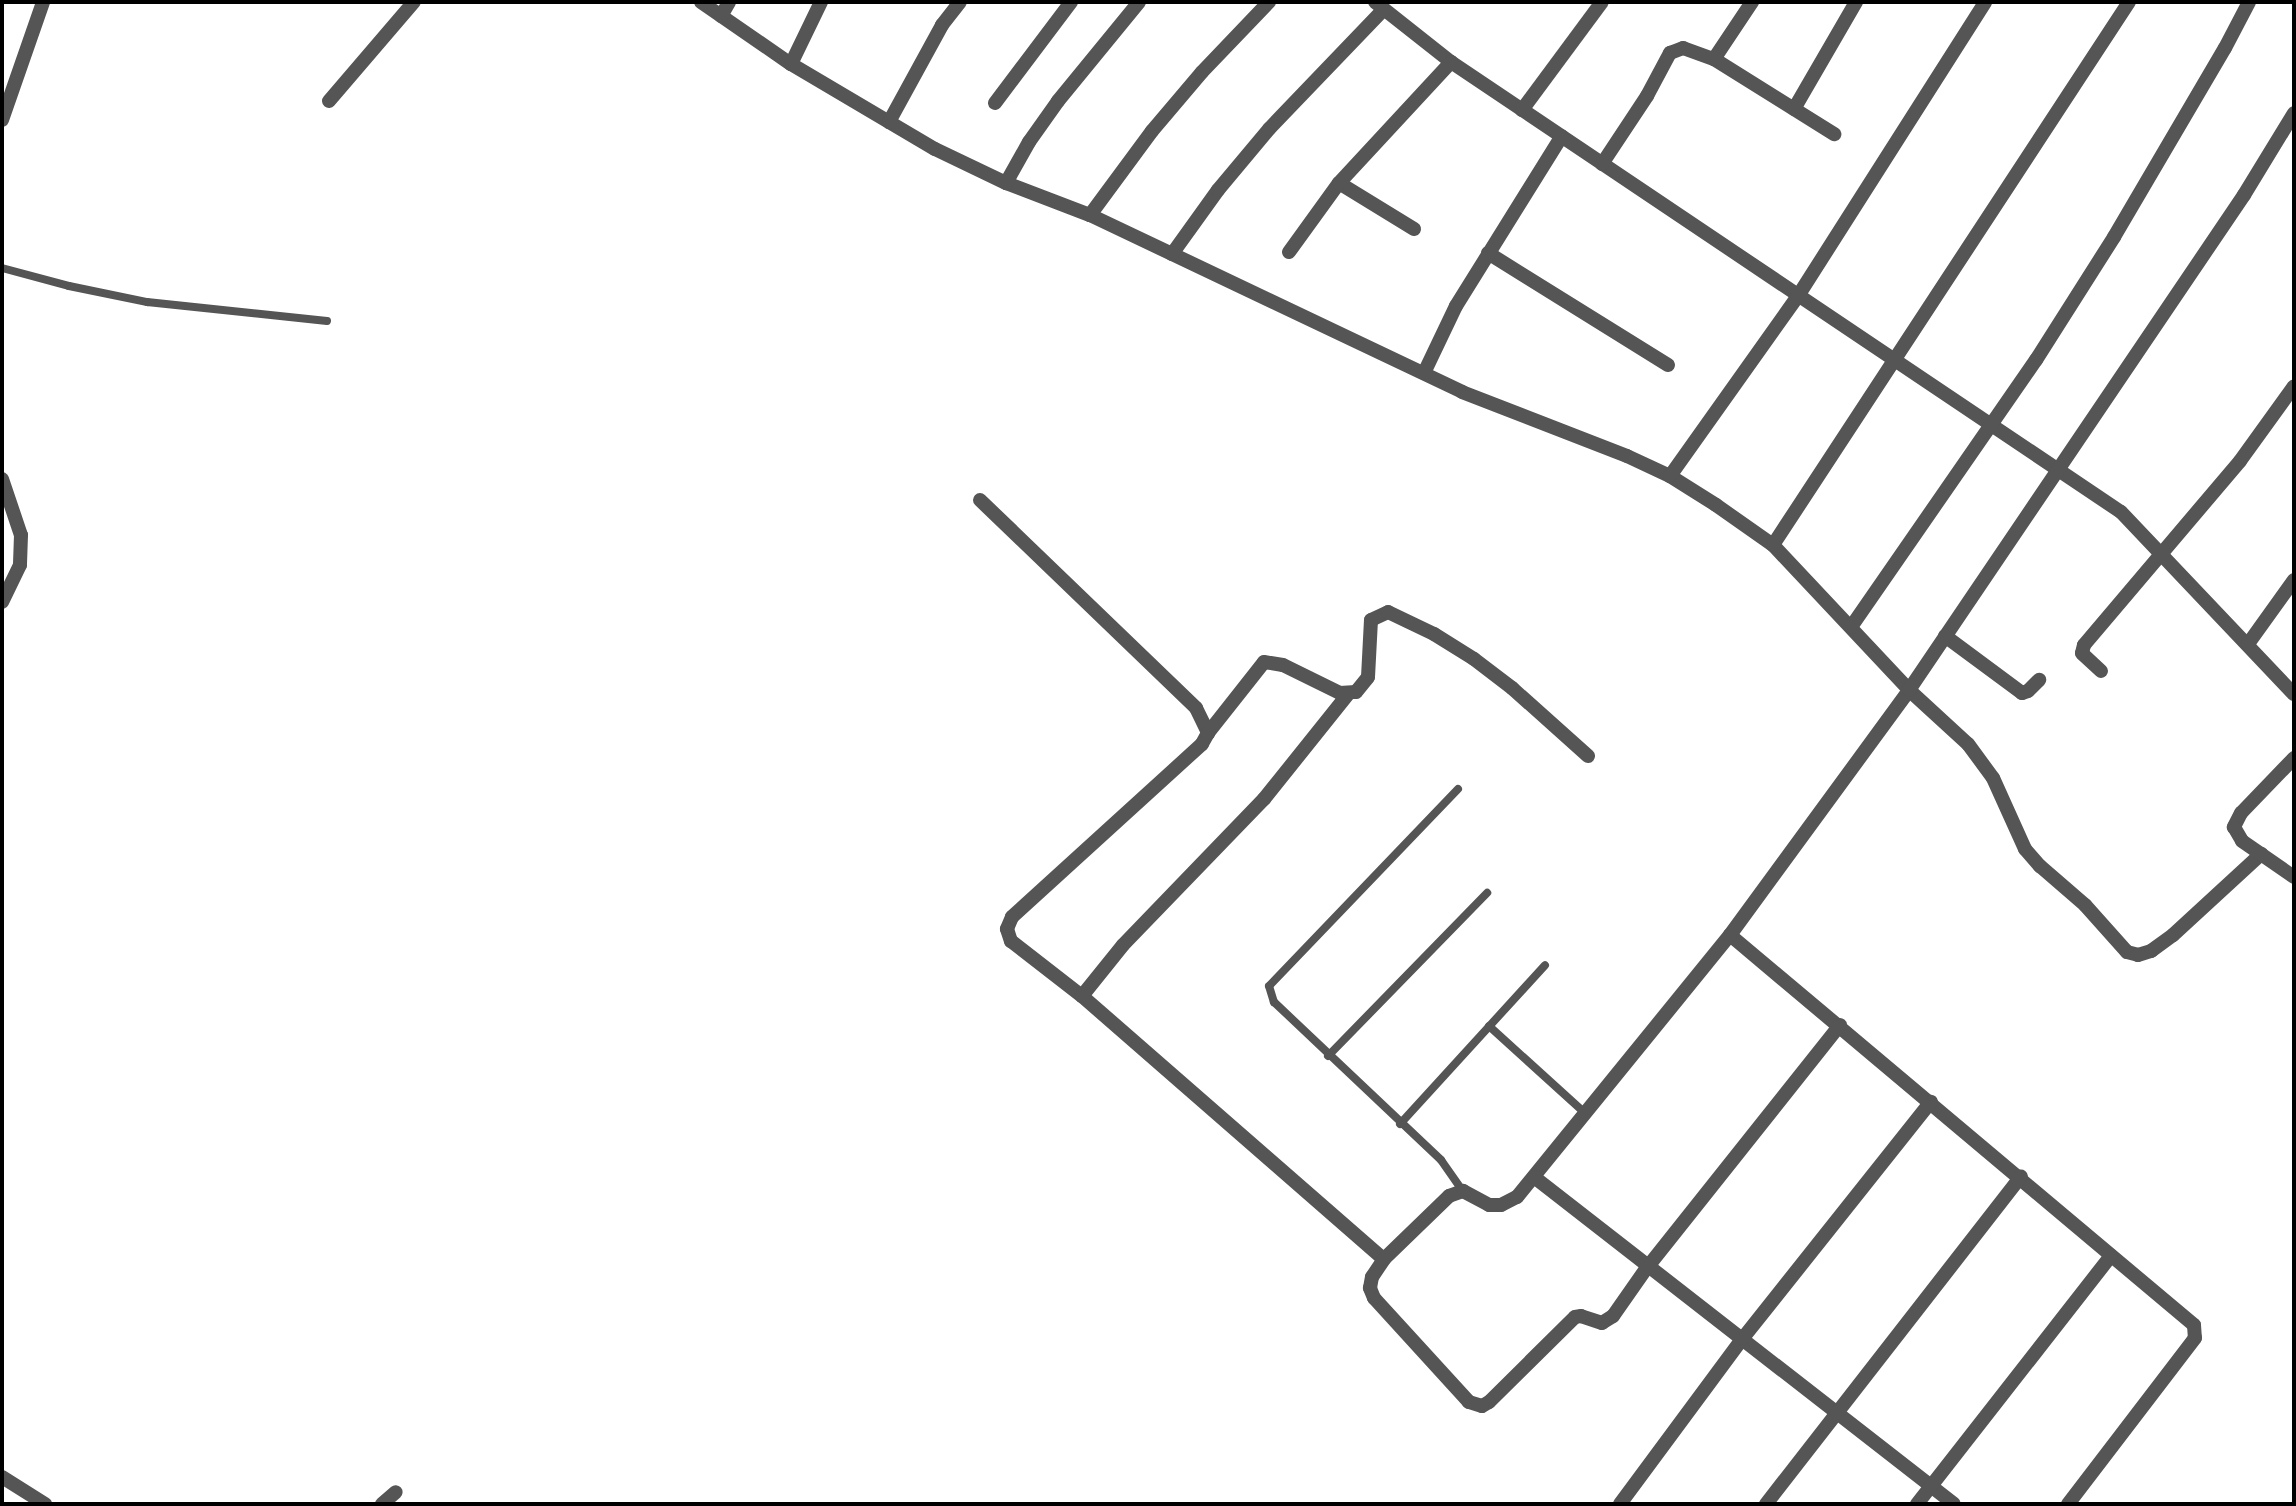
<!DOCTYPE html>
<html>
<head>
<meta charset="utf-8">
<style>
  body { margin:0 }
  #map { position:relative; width:2296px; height:1506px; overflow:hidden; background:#fff; font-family:"PT Sans",sans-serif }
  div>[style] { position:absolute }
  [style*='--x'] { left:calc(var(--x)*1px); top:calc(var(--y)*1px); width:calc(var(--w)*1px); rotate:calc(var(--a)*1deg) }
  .service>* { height:8px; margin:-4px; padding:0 4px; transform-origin:4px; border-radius:4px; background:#555 }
  .minor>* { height:14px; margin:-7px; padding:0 7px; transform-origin:7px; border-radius:7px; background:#555 }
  span { translate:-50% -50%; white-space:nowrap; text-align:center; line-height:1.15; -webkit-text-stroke:7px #fff; paint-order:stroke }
  .frame { position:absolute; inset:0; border:4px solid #000; pointer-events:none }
</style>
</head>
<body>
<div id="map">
  <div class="service">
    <div style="--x:2;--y:268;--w:69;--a:15"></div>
    <div style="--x:69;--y:286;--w:80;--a:11.6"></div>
    <div style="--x:147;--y:302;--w:181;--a:6"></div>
    <div style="--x:1458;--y:789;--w:273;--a:133.8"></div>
    <div style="--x:1269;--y:986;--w:17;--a:73"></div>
    <div style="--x:1274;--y:1002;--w:230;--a:43.4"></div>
    <div style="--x:1441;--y:1160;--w:38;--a:55"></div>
    <div style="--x:1489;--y:1026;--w:131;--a:42.2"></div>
    <div style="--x:1328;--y:1056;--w:228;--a:-45.7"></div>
    <div style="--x:1400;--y:1124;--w:215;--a:-47.6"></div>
  </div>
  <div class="minor">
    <div style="--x:701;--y:2;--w:109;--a:34.6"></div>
    <div style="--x:791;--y:64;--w:167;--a:30.6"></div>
    <div style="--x:935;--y:149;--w:79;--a:25.6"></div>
    <div style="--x:1006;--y:183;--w:90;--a:20.9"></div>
    <div style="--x:1090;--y:215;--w:412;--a:25.4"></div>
    <div style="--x:1462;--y:392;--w:177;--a:21.2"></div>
    <div style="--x:1627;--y:456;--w:47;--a:24.9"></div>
    <div style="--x:1670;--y:476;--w:54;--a:32.2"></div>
    <div style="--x:1716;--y:505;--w:70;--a:35.1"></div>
    <div style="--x:1773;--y:545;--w:199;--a:46.8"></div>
    <div style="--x:1909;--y:690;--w:80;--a:42.5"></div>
    <div style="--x:1968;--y:744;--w:42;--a:53.7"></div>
    <div style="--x:1993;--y:778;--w:78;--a:65.7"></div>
    <div style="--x:2025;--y:849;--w:23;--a:49"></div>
    <div style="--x:2040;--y:866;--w:60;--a:40.9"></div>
    <div style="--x:2085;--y:905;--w:63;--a:48.2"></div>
    <div style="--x:2127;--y:952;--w:11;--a:15"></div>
    <div style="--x:2138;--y:955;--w:14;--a:-17"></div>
    <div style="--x:2151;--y:951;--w:27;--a:-36"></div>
    <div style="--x:2173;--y:935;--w:120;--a:-42.6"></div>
    <div style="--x:1375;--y:2;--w:97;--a:38.3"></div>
    <div style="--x:1451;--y:62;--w:807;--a:33.89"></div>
    <div style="--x:2121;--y:512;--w:251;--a:46.5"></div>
    <div style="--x:721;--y:16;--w:16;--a:-60"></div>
    <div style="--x:1714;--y:59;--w:142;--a:32"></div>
    <div style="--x:791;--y:64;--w:69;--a:-64.2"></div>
    <div style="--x:329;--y:101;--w:130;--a:-49.4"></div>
    <div style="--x:995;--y:103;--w:126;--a:-53"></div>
    <div style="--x:1794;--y:109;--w:124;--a:-59.9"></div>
    <div style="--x:1522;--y:110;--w:134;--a:-53.5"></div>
    <div style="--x:2;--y:120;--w:125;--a:-70.8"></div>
    <div style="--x:889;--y:122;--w:111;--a:-61.3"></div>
    <div style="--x:942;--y:25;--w:29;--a:-52"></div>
    <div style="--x:1602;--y:164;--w:82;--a:-56.5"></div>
    <div style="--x:1647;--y:96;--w:49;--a:-61.9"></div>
    <div style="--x:1670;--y:53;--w:14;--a:-21"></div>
    <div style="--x:1683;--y:48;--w:33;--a:20"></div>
    <div style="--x:1714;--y:59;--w:69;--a:-56.3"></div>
    <div style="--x:1006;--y:183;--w:47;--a:-60.7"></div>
    <div style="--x:1029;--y:142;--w:50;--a:-54.7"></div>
    <div style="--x:1058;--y:101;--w:128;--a:-50.7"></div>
    <div style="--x:1339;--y:183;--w:88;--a:31.5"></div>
    <div style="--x:1090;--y:215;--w:104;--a:-53.6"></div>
    <div style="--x:1152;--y:131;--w:77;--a:-49.7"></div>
    <div style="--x:1202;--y:72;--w:97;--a:-46.3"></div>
    <div style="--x:1289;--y:252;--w:85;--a:-54.1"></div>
    <div style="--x:1339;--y:183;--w:165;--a:-47.2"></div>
    <div style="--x:1488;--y:253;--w:212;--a:31.9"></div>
    <div style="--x:1172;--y:254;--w:79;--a:-54.3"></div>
    <div style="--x:1218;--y:190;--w:80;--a:-50.1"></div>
    <div style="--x:1269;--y:129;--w:165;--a:-46.2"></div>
    <div style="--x:1424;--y:373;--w:74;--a:-64.5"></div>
    <div style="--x:1456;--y:306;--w:200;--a:-58.1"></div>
    <div style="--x:1670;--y:476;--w:221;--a:-54.6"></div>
    <div style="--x:1798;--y:296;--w:348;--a:-57.5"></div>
    <div style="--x:2;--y:479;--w:59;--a:71.3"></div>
    <div style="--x:21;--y:535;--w:30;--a:92"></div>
    <div style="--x:20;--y:565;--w:41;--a:115.9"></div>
    <div style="--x:980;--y:500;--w:300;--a:43.9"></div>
    <div style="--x:1196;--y:708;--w:28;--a:64"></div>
    <div style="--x:1208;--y:733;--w:13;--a:119"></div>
    <div style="--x:1202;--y:744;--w:257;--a:137.7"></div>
    <div style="--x:1012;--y:917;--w:13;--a:113"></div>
    <div style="--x:1007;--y:929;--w:13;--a:72"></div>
    <div style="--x:1011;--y:941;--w:90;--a:37.8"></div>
    <div style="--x:1082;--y:996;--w:400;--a:41.1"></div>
    <div style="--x:1773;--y:545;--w:649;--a:-56.75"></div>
    <div style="--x:1851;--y:627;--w:325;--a:-55.3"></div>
    <div style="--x:2036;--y:360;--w:146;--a:-57.6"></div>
    <div style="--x:2114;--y:237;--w:219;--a:-59.6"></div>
    <div style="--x:2225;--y:48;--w:52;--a:-62.4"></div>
    <div style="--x:1945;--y:636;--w:96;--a:36.5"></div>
    <div style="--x:2022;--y:693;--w:6;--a:-18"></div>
    <div style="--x:2028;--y:691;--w:16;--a:-45"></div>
    <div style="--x:2248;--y:644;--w:79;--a:-54.3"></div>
    <div style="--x:2101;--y:671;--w:26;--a:-137"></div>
    <div style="--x:2082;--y:653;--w:8;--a:-76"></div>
    <div style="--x:2084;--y:645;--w:241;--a:-49.7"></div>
    <div style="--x:2240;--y:461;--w:92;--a:-54.2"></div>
    <div style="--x:1208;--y:733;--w:90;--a:-51.7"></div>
    <div style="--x:1264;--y:662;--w:19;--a:9"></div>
    <div style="--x:1283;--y:665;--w:64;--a:26.2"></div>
    <div style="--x:1340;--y:693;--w:16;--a:-4"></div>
    <div style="--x:1356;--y:692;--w:19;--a:-51"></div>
    <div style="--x:1368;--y:677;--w:57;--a:-87"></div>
    <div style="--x:1371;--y:620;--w:19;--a:-25"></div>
    <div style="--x:1388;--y:612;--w:51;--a:25.6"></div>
    <div style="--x:1434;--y:634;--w:47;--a:32"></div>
    <div style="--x:1474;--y:659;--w:48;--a:37.3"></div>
    <div style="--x:1512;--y:688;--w:102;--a:41.8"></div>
    <div style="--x:2294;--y:758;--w:76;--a:133.9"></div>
    <div style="--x:2241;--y:813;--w:16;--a:117"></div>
    <div style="--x:2234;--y:827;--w:16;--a:60"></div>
    <div style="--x:2242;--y:841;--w:63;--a:34.7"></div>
    <div style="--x:1730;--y:935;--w:606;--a:40.05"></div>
    <div style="--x:2194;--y:1325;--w:13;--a:86"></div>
    <div style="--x:2195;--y:1338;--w:209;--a:127.4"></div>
    <div style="--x:1082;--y:996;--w:65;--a:-51.2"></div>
    <div style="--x:1123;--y:945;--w:203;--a:-46"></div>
    <div style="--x:1264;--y:799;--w:134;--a:-51.3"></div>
    <div style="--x:1840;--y:1025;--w:308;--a:128.5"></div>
    <div style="--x:1648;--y:1266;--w:61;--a:125"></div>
    <div style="--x:1613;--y:1316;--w:13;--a:148"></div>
    <div style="--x:1602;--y:1323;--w:22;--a:-162"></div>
    <div style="--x:1581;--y:1316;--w:6;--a:171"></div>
    <div style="--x:1575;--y:1317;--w:121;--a:135.3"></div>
    <div style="--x:1489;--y:1402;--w:8;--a:150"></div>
    <div style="--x:1482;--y:1406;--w:14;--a:-163"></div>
    <div style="--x:1469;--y:1402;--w:141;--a:-132.4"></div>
    <div style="--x:1374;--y:1298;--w:11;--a:-112"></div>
    <div style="--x:1370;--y:1288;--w:11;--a:-80"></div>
    <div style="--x:1372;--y:1277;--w:22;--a:-56"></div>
    <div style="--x:1384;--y:1259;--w:91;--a:-44.1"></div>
    <div style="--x:1449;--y:1196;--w:15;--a:-20"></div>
    <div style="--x:1463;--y:1191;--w:30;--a:28"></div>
    <div style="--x:1489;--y:1205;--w:12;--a:0"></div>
    <div style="--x:1501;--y:1205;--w:18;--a:-27"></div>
    <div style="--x:1517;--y:1197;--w:338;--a:-50.9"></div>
    <div style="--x:1730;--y:935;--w:303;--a:-53.8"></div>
    <div style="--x:1909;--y:690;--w:598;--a:-55.91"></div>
    <div style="--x:2244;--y:195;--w:96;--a:-58.6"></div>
    <div style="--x:1534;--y:1177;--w:532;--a:37.9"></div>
    <div style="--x:2;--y:1477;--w:51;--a:32.1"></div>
    <div style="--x:382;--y:1504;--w:18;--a:-41"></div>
    <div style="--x:1620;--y:1504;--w:207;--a:-53.5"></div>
    <div style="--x:1743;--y:1338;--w:302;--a:-51.5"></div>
    <div style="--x:1766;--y:1504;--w:415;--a:-52.1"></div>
    <div style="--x:1917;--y:1504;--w:315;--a:-52"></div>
  </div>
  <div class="frame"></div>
</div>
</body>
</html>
